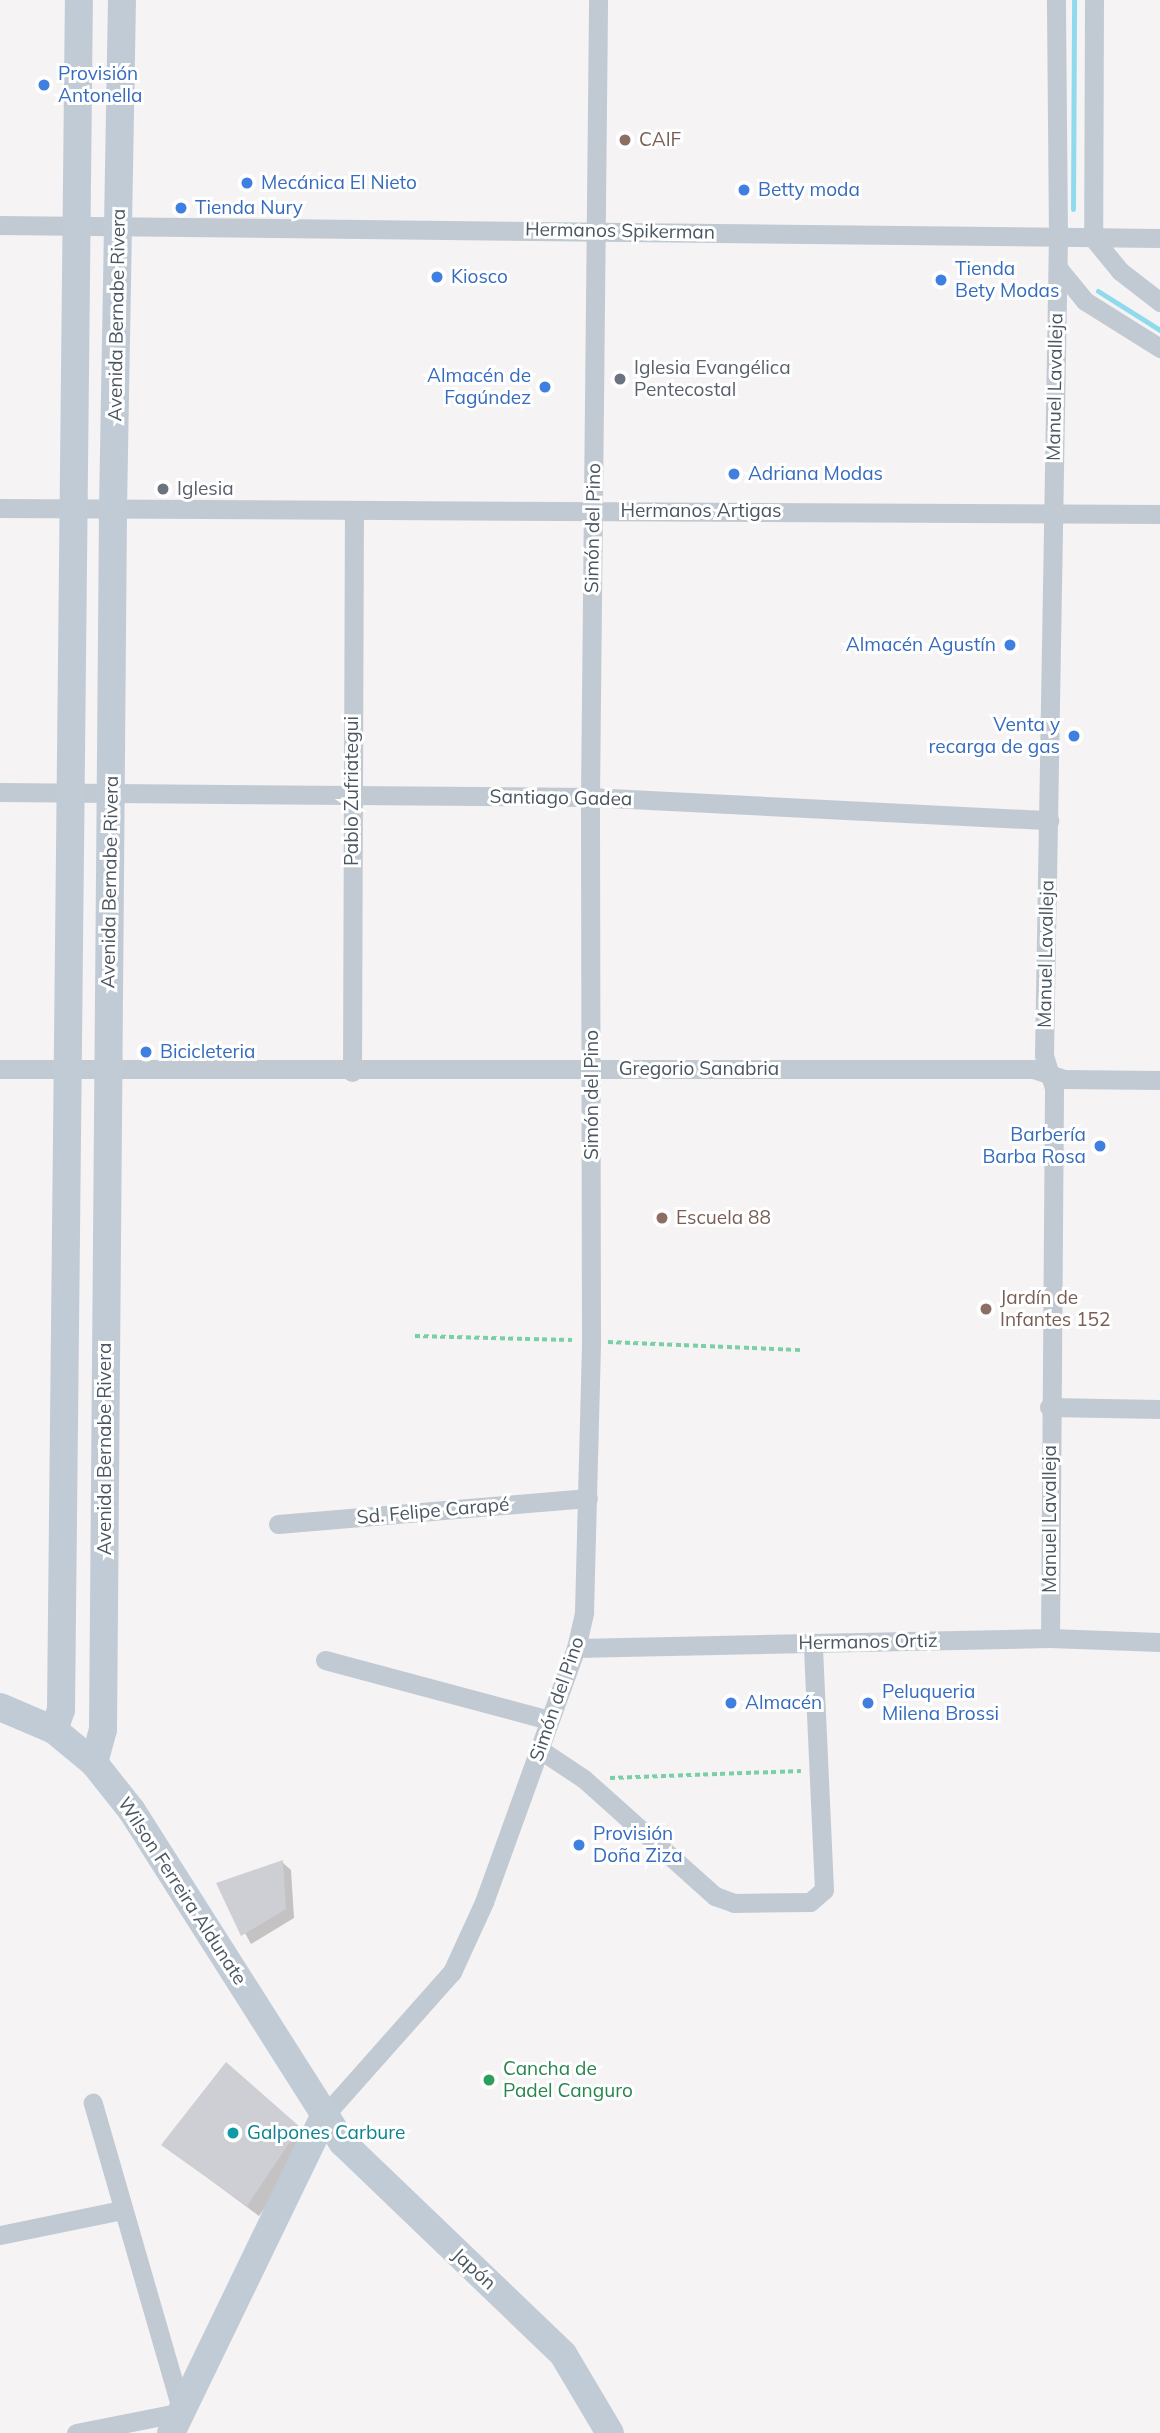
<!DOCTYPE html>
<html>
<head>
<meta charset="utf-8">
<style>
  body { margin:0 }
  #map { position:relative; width:1160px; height:2433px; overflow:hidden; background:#f5f3f3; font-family:Mulish,sans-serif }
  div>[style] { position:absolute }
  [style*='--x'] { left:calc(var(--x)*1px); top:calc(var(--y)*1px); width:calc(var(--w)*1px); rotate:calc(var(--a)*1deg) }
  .shadow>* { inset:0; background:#0003 }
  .stream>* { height:5px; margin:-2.5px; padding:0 2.5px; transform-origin:2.5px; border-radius:2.5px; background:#90daee }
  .building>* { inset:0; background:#cdcfd5 }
  .path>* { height:3.5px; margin-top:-1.75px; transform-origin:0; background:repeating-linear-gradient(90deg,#7ad0a6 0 5px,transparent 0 8.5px) }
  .street>* { height:19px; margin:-9.5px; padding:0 9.5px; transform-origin:9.5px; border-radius:9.5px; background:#c1cad2 }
  .secondary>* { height:28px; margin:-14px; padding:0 14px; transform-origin:14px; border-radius:14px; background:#c1cbd6 }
  .dots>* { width:19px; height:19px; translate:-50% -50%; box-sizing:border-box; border:4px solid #fff; border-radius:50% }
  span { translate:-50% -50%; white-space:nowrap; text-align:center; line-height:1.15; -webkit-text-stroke:6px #fff; paint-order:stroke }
  .shop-label { font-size:19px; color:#366cbe }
  .left { translate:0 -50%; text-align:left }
  .right { translate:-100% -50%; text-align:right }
  .education-label { font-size:19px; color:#785e54 }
  .street-label { font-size:19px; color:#4a5661 }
  .worship-label { font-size:19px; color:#5b616d }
  .leisure-label { font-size:19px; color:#27864d }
  .culture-label { font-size:19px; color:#0d838f }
</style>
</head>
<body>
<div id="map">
  <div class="shadow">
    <div style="clip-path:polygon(282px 1862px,291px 1870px,294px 1918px,251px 1944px,218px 1884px)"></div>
    <div style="clip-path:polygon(226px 2065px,311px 2140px,259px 2216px,163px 2145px)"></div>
  </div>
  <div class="stream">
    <div style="--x:1073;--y:209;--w:209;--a:-89.7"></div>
    <div style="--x:1098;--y:291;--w:73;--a:32.2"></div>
  </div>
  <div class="building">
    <div style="clip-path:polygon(283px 1860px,286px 1909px,241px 1936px,216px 1883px)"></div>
    <div style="clip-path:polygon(226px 2062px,300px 2127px,247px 2206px,161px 2145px)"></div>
  </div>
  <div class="path">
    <div style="--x:415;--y:1336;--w:157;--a:1.5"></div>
    <div style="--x:608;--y:1342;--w:194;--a:2.4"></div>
    <div style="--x:610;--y:1778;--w:191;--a:-2.1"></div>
  </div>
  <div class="street">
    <div style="--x:1094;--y:0;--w:238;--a:90.2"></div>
    <div style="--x:1093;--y:238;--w:43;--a:50.7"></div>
    <div style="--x:1120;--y:271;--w:51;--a:37.8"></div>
    <div style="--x:0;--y:225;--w:1160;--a:0.64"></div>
    <div style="--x:1058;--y:268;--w:43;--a:50.7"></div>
    <div style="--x:1085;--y:301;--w:89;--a:32.1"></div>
    <div style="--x:0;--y:508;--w:1160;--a:0.3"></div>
    <div style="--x:0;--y:792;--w:590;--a:0.49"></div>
    <div style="--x:590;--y:797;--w:460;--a:2.9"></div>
    <div style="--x:0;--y:1069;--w:1033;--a:0"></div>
    <div style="--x:1033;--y:1069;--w:32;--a:18"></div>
    <div style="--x:1063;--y:1079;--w:97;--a:0.6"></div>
    <div style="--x:352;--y:1072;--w:562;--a:-89.8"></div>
    <div style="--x:1049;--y:1407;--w:111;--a:1"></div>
    <div style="--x:278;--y:1524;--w:311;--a:-4.8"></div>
    <div style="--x:1050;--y:1638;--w:550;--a:-89.58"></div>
    <div style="--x:1054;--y:1088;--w:34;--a:-107"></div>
    <div style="--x:1044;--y:1055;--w:818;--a:-89.02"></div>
    <div style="--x:1058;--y:237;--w:237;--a:-90.5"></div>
    <div style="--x:576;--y:1648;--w:474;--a:-1.2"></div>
    <div style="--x:1050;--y:1638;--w:110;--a:2.1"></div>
    <div style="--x:325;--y:1660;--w:232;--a:15"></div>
    <div style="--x:539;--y:1749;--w:54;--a:33.7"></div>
    <div style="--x:584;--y:1779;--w:176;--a:41.8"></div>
    <div style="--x:715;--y:1896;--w:20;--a:20"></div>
    <div style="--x:734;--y:1903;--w:76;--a:-0.8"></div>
    <div style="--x:810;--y:1902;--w:18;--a:-41"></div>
    <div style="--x:824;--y:1890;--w:246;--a:-92.6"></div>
    <div style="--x:324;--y:2116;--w:193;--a:-48.4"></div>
    <div style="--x:452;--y:1972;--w:77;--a:-65.4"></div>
    <div style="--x:484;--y:1902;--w:270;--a:-70.1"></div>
    <div style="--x:576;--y:1648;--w:37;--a:-77"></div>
    <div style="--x:584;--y:1612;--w:271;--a:-88.5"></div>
    <div style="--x:591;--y:1341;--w:544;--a:-90.11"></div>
    <div style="--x:590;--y:797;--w:797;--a:-89.42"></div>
    <div style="--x:0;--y:2235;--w:125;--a:-11.6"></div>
    <div style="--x:76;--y:2433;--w:108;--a:-11.2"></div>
    <div style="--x:182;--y:2412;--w:322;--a:-106.1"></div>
  </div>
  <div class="secondary">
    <div style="--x:0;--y:1707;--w:59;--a:23.1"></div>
    <div style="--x:54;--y:1730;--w:52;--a:39.5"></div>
    <div style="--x:94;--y:1763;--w:61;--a:51.6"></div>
    <div style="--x:132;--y:1811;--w:393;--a:57.6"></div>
    <div style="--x:343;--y:2143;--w:305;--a:43.8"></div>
    <div style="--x:563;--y:2354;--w:92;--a:59.3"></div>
    <div style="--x:54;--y:1730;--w:21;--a:-71"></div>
    <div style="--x:61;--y:1710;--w:1710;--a:-89.4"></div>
    <div style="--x:94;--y:1763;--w:34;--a:-75"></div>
    <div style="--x:103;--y:1730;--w:1221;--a:-89.53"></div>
    <div style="--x:113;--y:509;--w:509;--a:-88.99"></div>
    <div style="--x:171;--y:2433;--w:352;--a:-64.2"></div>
  </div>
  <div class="dots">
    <div style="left:44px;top:85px;background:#3f7fe0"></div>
    <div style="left:625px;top:140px;background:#8d6e63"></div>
    <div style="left:247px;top:183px;background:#3f7fe0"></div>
    <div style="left:744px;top:190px;background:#3f7fe0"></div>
    <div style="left:181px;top:208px;background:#3f7fe0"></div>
    <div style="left:437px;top:277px;background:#3f7fe0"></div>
    <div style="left:941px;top:280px;background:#3f7fe0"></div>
    <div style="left:620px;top:379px;background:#6b7280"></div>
    <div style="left:545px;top:387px;background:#3f7fe0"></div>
    <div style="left:734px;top:474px;background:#3f7fe0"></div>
    <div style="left:163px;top:489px;background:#6b7280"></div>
    <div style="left:1010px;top:645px;background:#3f7fe0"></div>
    <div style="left:1074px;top:736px;background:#3f7fe0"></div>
    <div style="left:146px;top:1052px;background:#3f7fe0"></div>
    <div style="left:1100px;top:1146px;background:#3f7fe0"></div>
    <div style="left:662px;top:1218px;background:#8d6e63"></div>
    <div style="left:986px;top:1309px;background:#8d6e63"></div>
    <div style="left:731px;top:1703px;background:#3f7fe0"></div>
    <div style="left:868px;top:1703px;background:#3f7fe0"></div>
    <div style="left:579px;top:1845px;background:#3f7fe0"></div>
    <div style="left:489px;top:2080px;background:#2e9e5b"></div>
    <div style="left:233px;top:2133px;background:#0f9aa8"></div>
  </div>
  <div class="shop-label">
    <span class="left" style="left:58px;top:85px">Provisión<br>Antonella</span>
    <span class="left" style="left:261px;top:183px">Mecánica El Nieto</span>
    <span class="left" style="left:758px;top:190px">Betty moda</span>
    <span class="left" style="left:195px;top:208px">Tienda Nury</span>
    <span class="left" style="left:955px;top:280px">Tienda<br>Bety Modas</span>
    <span class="left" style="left:451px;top:277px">Kiosco</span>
    <span class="right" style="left:531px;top:387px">Almacén de<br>Fagúndez</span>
    <span class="left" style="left:748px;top:474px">Adriana Modas</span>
    <span class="right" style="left:996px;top:645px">Almacén Agustín</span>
    <span class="right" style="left:1060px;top:736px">Venta y<br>recarga de gas</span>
    <span class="left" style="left:160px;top:1052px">Bicicleteria</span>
    <span class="right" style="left:1086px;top:1146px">Barbería<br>Barba Rosa</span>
    <span class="left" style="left:882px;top:1703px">Peluqueria<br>Milena Brossi</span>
    <span class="left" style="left:745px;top:1703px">Almacén</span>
    <span class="left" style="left:593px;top:1845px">Provisión<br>Doña Ziza</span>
  </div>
  <div class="education-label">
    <span class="left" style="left:639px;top:140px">CAIF</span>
    <span class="left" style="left:676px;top:1218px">Escuela 88</span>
    <span class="left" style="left:1000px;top:1309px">Jardín de<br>Infantes 152</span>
  </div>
  <div class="street-label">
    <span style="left:620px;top:231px;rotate:1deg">Hermanos Spikerman</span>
    <span style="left:117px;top:315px;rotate:-89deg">Avenida Bernabe Rivera</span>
    <span style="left:1055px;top:387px;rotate:-89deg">Manuel Lavalleja</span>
    <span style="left:701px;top:511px">Hermanos Artigas</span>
    <span style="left:593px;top:528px;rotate:-89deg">Simón del Pino</span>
    <span style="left:352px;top:791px;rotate:-90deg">Pablo Zufriategui</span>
    <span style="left:561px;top:798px;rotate:1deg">Santiago Gadea</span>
    <span style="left:110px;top:882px;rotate:-89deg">Avenida Bernabe Rivera</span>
    <span style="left:1046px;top:954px;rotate:-89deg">Manuel Lavalleja</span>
    <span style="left:699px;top:1069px">Gregorio Sanabria</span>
    <span style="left:592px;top:1095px;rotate:-90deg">Simón del Pino</span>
    <span style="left:105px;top:1449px;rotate:-90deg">Avenida Bernabe Rivera</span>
    <span style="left:433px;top:1511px;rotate:-5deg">Sd. Felipe Carapé</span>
    <span style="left:1050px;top:1519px;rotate:-90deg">Manuel Lavalleja</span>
    <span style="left:868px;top:1642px;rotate:-1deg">Hermanos Ortiz</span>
    <span style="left:557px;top:1699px;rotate:-71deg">Simón del Pino</span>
    <span style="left:182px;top:1891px;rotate:57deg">Wilson Ferreira Aldunate</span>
    <span style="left:474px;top:2269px;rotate:42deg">Japón</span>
  </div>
  <div class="worship-label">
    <span class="left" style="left:634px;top:379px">Iglesia Evangélica<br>Pentecostal</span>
    <span class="left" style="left:177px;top:489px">Iglesia</span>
  </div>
  <div class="leisure-label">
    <span class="left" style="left:503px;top:2080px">Cancha de<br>Padel Canguro</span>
  </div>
  <div class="culture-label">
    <span class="left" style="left:247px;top:2133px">Galpones Carbure</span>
  </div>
</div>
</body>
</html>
